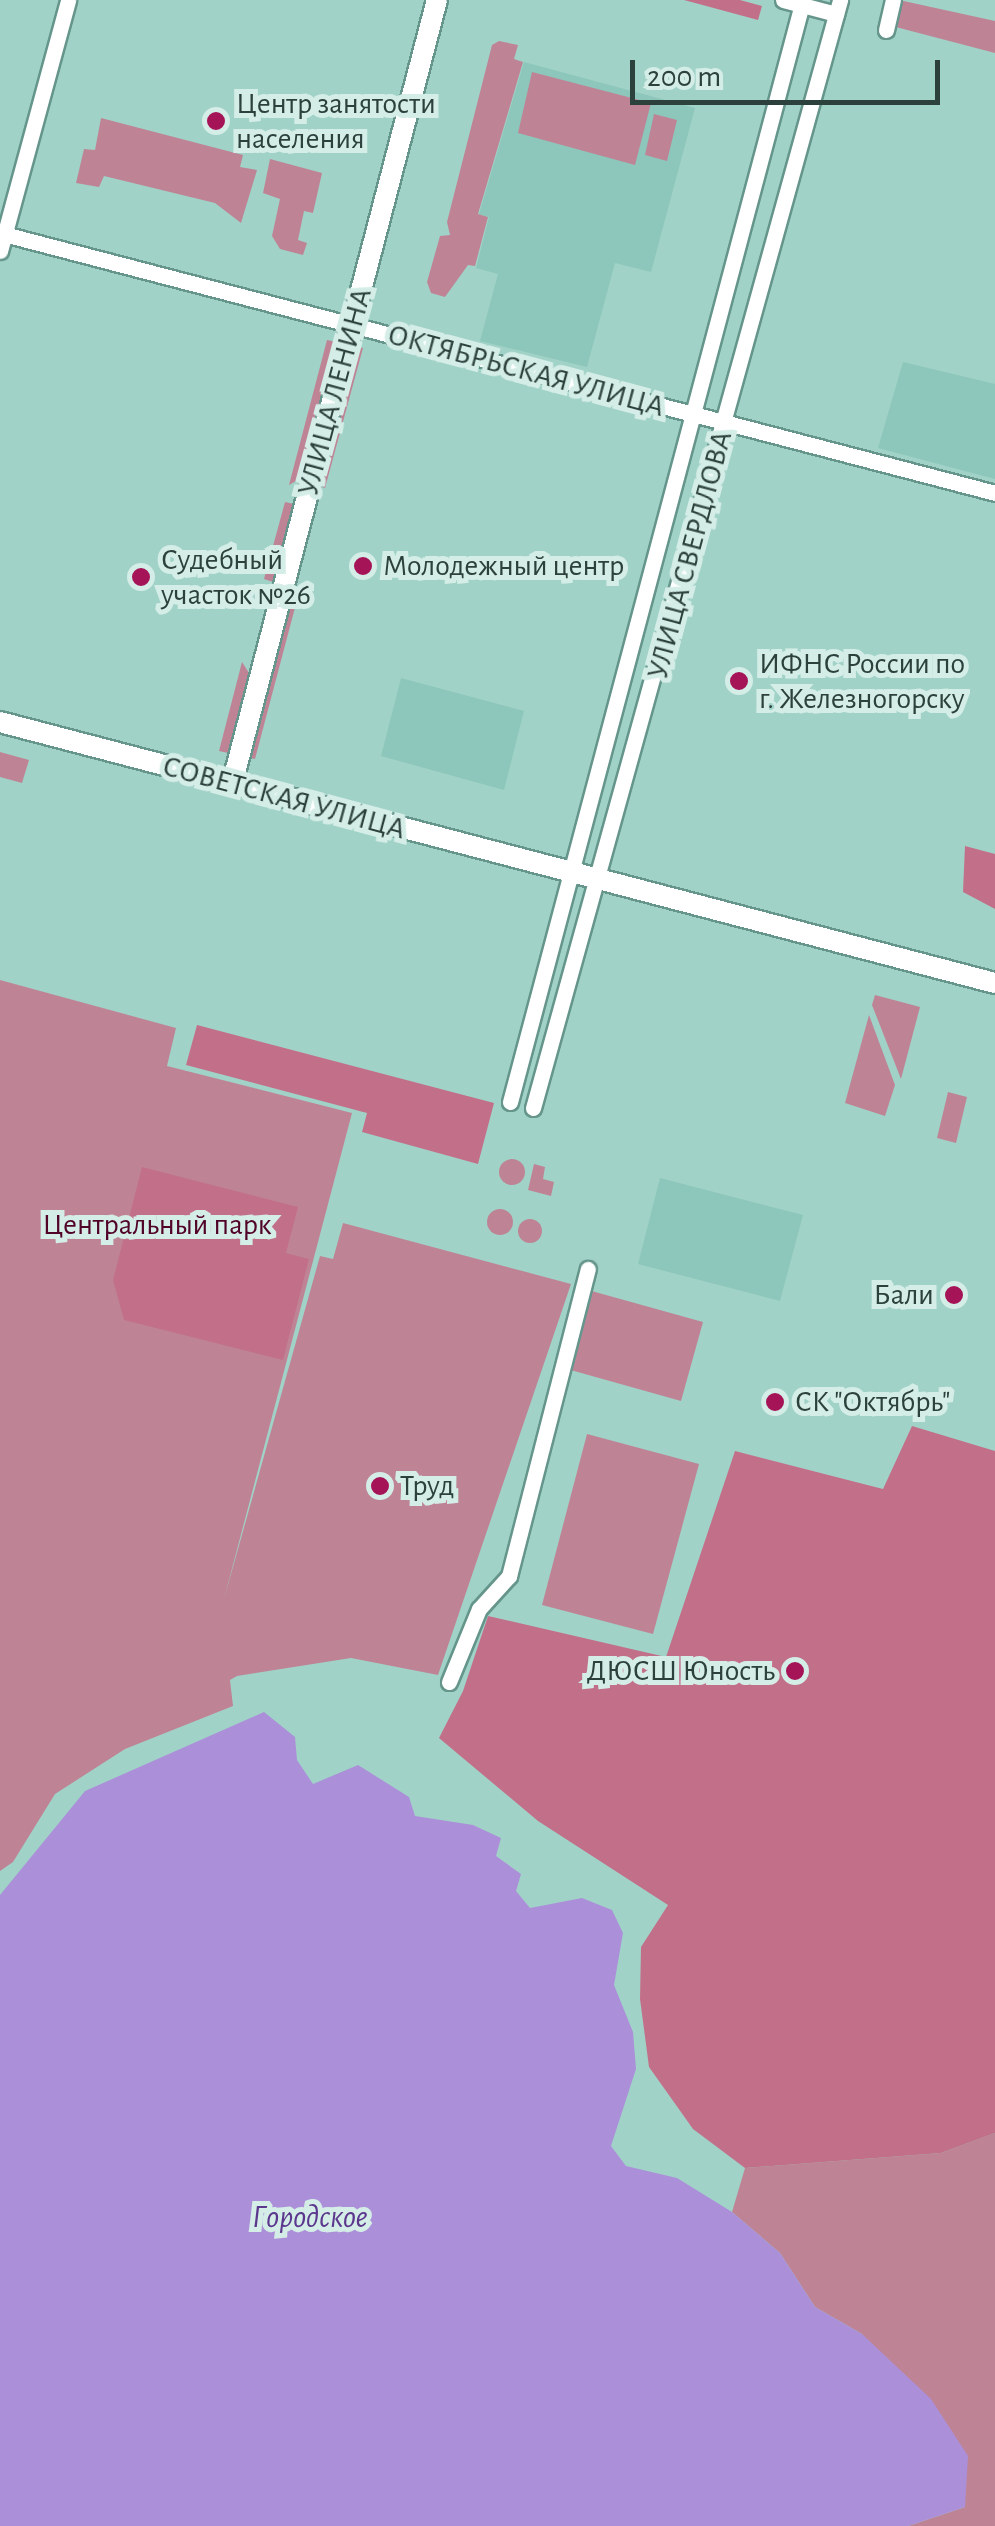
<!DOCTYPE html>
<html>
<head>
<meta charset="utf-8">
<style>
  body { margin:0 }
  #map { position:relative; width:995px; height:2526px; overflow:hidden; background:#a1d2c7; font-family:"Alegreya Sans",sans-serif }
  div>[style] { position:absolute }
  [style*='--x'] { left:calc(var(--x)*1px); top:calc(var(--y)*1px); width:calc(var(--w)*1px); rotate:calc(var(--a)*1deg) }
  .built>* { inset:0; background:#8dc6bb }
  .green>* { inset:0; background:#be8495 }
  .round { border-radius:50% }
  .forest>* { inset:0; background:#c2708a }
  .water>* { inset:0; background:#ab90d9 }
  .roads { filter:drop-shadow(2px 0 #65958b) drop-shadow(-2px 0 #65958b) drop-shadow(0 2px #65958b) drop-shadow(0 -2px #65958b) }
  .minor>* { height:15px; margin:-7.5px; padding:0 7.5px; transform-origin:7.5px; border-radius:7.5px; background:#fff }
  .major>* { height:20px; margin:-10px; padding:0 10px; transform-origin:10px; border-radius:10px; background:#fff }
  .dots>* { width:28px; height:28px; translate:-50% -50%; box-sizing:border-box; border:5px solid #d4ede7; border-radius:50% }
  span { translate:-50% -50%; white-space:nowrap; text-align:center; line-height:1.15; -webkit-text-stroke:10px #d4ede7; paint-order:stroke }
  .poi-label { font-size:30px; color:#2c403c }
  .left { translate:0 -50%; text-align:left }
  .right { translate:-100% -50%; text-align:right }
  .street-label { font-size:30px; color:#2c403c }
  .park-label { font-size:30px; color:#510328 }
  .water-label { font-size:32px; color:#5b378d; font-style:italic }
  .scale { position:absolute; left:630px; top:60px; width:310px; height:45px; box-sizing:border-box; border:5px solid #2c403c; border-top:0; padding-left:12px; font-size:30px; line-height:35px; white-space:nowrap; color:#2c403c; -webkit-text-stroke:8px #d4ede7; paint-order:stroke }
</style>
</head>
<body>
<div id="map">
  <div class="built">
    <div style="clip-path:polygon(524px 62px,695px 108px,651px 272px,615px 263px,587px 367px,480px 341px,498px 274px,476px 268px,489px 217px,479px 214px)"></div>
    <div style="clip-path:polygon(903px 362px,995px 384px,995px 479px,878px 448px)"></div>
    <div style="clip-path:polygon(401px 678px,524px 711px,504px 790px,381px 756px)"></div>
    <div style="clip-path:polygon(660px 1178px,803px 1215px,780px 1301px,638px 1264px)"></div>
  </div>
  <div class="green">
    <div style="clip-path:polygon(899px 0,995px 21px,995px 53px,892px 26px)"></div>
    <div style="clip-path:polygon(499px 41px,518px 45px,514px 59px,523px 62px,478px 214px,488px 217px,475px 266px,468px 265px,445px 297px,431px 293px,427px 282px,440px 236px,450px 235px,447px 222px,492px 45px)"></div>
    <div style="clip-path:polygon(532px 72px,651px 103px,635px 165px,518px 133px)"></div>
    <div style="clip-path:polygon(654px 114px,677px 120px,667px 161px,645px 155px)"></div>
    <div style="clip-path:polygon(101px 118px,243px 155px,240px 167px,257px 170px,241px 223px,215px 203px,104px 176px,99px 187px,76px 183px,84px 149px,95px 150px)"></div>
    <div style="clip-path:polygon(270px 159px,322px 173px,313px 213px,304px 211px,298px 240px,307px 243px,303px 255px,280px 249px,272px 236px,280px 199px,263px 193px)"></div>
    <div style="clip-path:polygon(327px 340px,337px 342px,301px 478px,289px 485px)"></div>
    <div style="clip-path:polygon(353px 346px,363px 348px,325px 488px,315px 485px)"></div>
    <div style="clip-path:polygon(285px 502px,294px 504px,273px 582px,264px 579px)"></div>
    <div style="clip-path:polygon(285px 596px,297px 600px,255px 759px,242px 756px)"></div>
    <div style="clip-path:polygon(242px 662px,249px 673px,228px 753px,219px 751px)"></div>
    <div style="clip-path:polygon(0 752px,29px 760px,22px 783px,0 777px)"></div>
    <div style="clip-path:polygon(0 980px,176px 1028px,167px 1066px,352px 1113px,224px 1599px,320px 1256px,333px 1259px,343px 1223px,571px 1284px,438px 1675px,351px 1658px,237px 1676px,230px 1680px,233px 1706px,125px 1749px,55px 1794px,13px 1862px,0 1871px)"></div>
    <div style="clip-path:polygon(875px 995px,920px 1007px,901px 1079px,872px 1005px)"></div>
    <div style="clip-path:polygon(869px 1015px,895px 1085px,885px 1116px,845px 1103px)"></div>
    <div style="clip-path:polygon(948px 1092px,967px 1097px,956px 1143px,937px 1138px)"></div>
    <div class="round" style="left:499px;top:1159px;width:26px;height:26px"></div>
    <div style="clip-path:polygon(534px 1164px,545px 1167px,543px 1179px,554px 1182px,551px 1196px,528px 1190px)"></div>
    <div class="round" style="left:487px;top:1209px;width:26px;height:26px"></div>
    <div class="round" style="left:518px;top:1219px;width:24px;height:24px"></div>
    <div style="clip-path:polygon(588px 1290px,703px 1322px,681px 1401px,567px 1369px)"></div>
    <div style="clip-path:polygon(587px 1434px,699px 1464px,653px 1634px,542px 1605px)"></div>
    <div style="clip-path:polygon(995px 2133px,995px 2526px,908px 2526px,965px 2507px,862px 2334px,815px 2307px,780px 2253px,732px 2212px,745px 2168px,941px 2153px)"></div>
  </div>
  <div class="forest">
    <div style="clip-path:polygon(684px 0,740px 0,762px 6px,758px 20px)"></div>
    <div style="clip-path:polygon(965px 846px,995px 854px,995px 909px,963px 892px)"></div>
    <div style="clip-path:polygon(197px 1025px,494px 1103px,478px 1164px,362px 1132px,367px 1113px,186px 1065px)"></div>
    <div style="clip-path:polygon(142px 1167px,298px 1207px,286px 1253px,309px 1259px,283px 1360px,124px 1320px,113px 1280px)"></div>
    <div style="clip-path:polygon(912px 1426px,995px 1451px,995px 2133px,941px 2153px,745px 2168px,693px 2129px,649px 2067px,640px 1999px,641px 1947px,668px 1905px,538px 1821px,439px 1738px,463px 1691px,488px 1616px,666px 1657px,735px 1451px,883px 1489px)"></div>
  </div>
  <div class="water">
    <div style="clip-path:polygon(264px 1712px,295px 1737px,297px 1760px,313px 1784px,358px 1765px,409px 1797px,415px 1816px,473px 1825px,501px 1838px,496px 1856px,521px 1874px,516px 1891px,530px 1908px,582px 1898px,612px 1910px,623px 1933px,614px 1985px,633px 2032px,636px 2069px,611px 2146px,626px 2166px,677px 2178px,732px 2212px,780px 2253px,815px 2307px,862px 2334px,931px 2399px,968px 2456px,965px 2507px,908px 2526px,0 2526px,0 1895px,85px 1791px)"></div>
  </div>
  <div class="roads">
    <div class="minor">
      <div style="--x:783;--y:0;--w:55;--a:14.8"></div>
      <div style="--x:886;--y:30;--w:31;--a:-77"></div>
      <div style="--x:0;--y:233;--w:1028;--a:14.64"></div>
      <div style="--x:0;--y:251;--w:260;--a:-74.8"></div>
      <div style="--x:510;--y:1102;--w:1140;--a:-75.11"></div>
      <div style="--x:533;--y:1108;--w:1150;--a:-74.51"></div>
      <div style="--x:449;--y:1682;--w:79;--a:-67.7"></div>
      <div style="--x:479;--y:1609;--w:45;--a:-47.7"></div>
      <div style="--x:509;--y:1576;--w:317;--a:-75.6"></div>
    </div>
    <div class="major">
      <div style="--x:0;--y:722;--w:1029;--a:14.7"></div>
      <div style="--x:232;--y:784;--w:810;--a:-75.35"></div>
    </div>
  </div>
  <div class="dots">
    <div style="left:216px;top:121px;background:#a41457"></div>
    <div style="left:363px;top:566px;background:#a41457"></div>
    <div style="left:141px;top:577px;background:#a41457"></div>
    <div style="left:739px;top:681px;background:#a41457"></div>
    <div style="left:954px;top:1295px;background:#a41457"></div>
    <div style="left:775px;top:1402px;background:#a41457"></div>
    <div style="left:380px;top:1486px;background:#a41457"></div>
    <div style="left:795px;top:1671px;background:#a41457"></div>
  </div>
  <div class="poi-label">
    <span class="left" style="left:236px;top:121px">Центр занятости<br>населения</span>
    <span class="left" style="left:161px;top:577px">Судебный<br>участок №26</span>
    <span class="left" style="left:383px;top:566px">Молодежный центр</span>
    <span class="left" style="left:759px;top:681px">ИФНС России по<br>г. Железногорску</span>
    <span class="right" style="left:934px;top:1295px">Бали</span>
    <span class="left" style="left:795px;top:1402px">СК "Октябрь"</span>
    <span class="left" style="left:400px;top:1486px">Труд</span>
    <span class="right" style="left:775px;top:1671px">ДЮСШ Юность</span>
  </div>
  <div class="street-label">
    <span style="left:526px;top:371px;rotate:15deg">ОКТЯБРЬСКАЯ УЛИЦА</span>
    <span style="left:335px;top:392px;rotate:-75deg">УЛИЦА ЛЕНИНА</span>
    <span style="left:690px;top:555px;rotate:-75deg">УЛИЦА СВЕРДЛОВА</span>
    <span style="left:284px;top:798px;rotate:15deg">СОВЕТСКАЯ УЛИЦА</span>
  </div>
  <div class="park-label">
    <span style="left:157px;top:1225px">Центральный парк</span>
  </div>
  <div class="water-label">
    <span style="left:310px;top:2217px">Городское</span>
  </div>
  <div class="scale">200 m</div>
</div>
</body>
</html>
